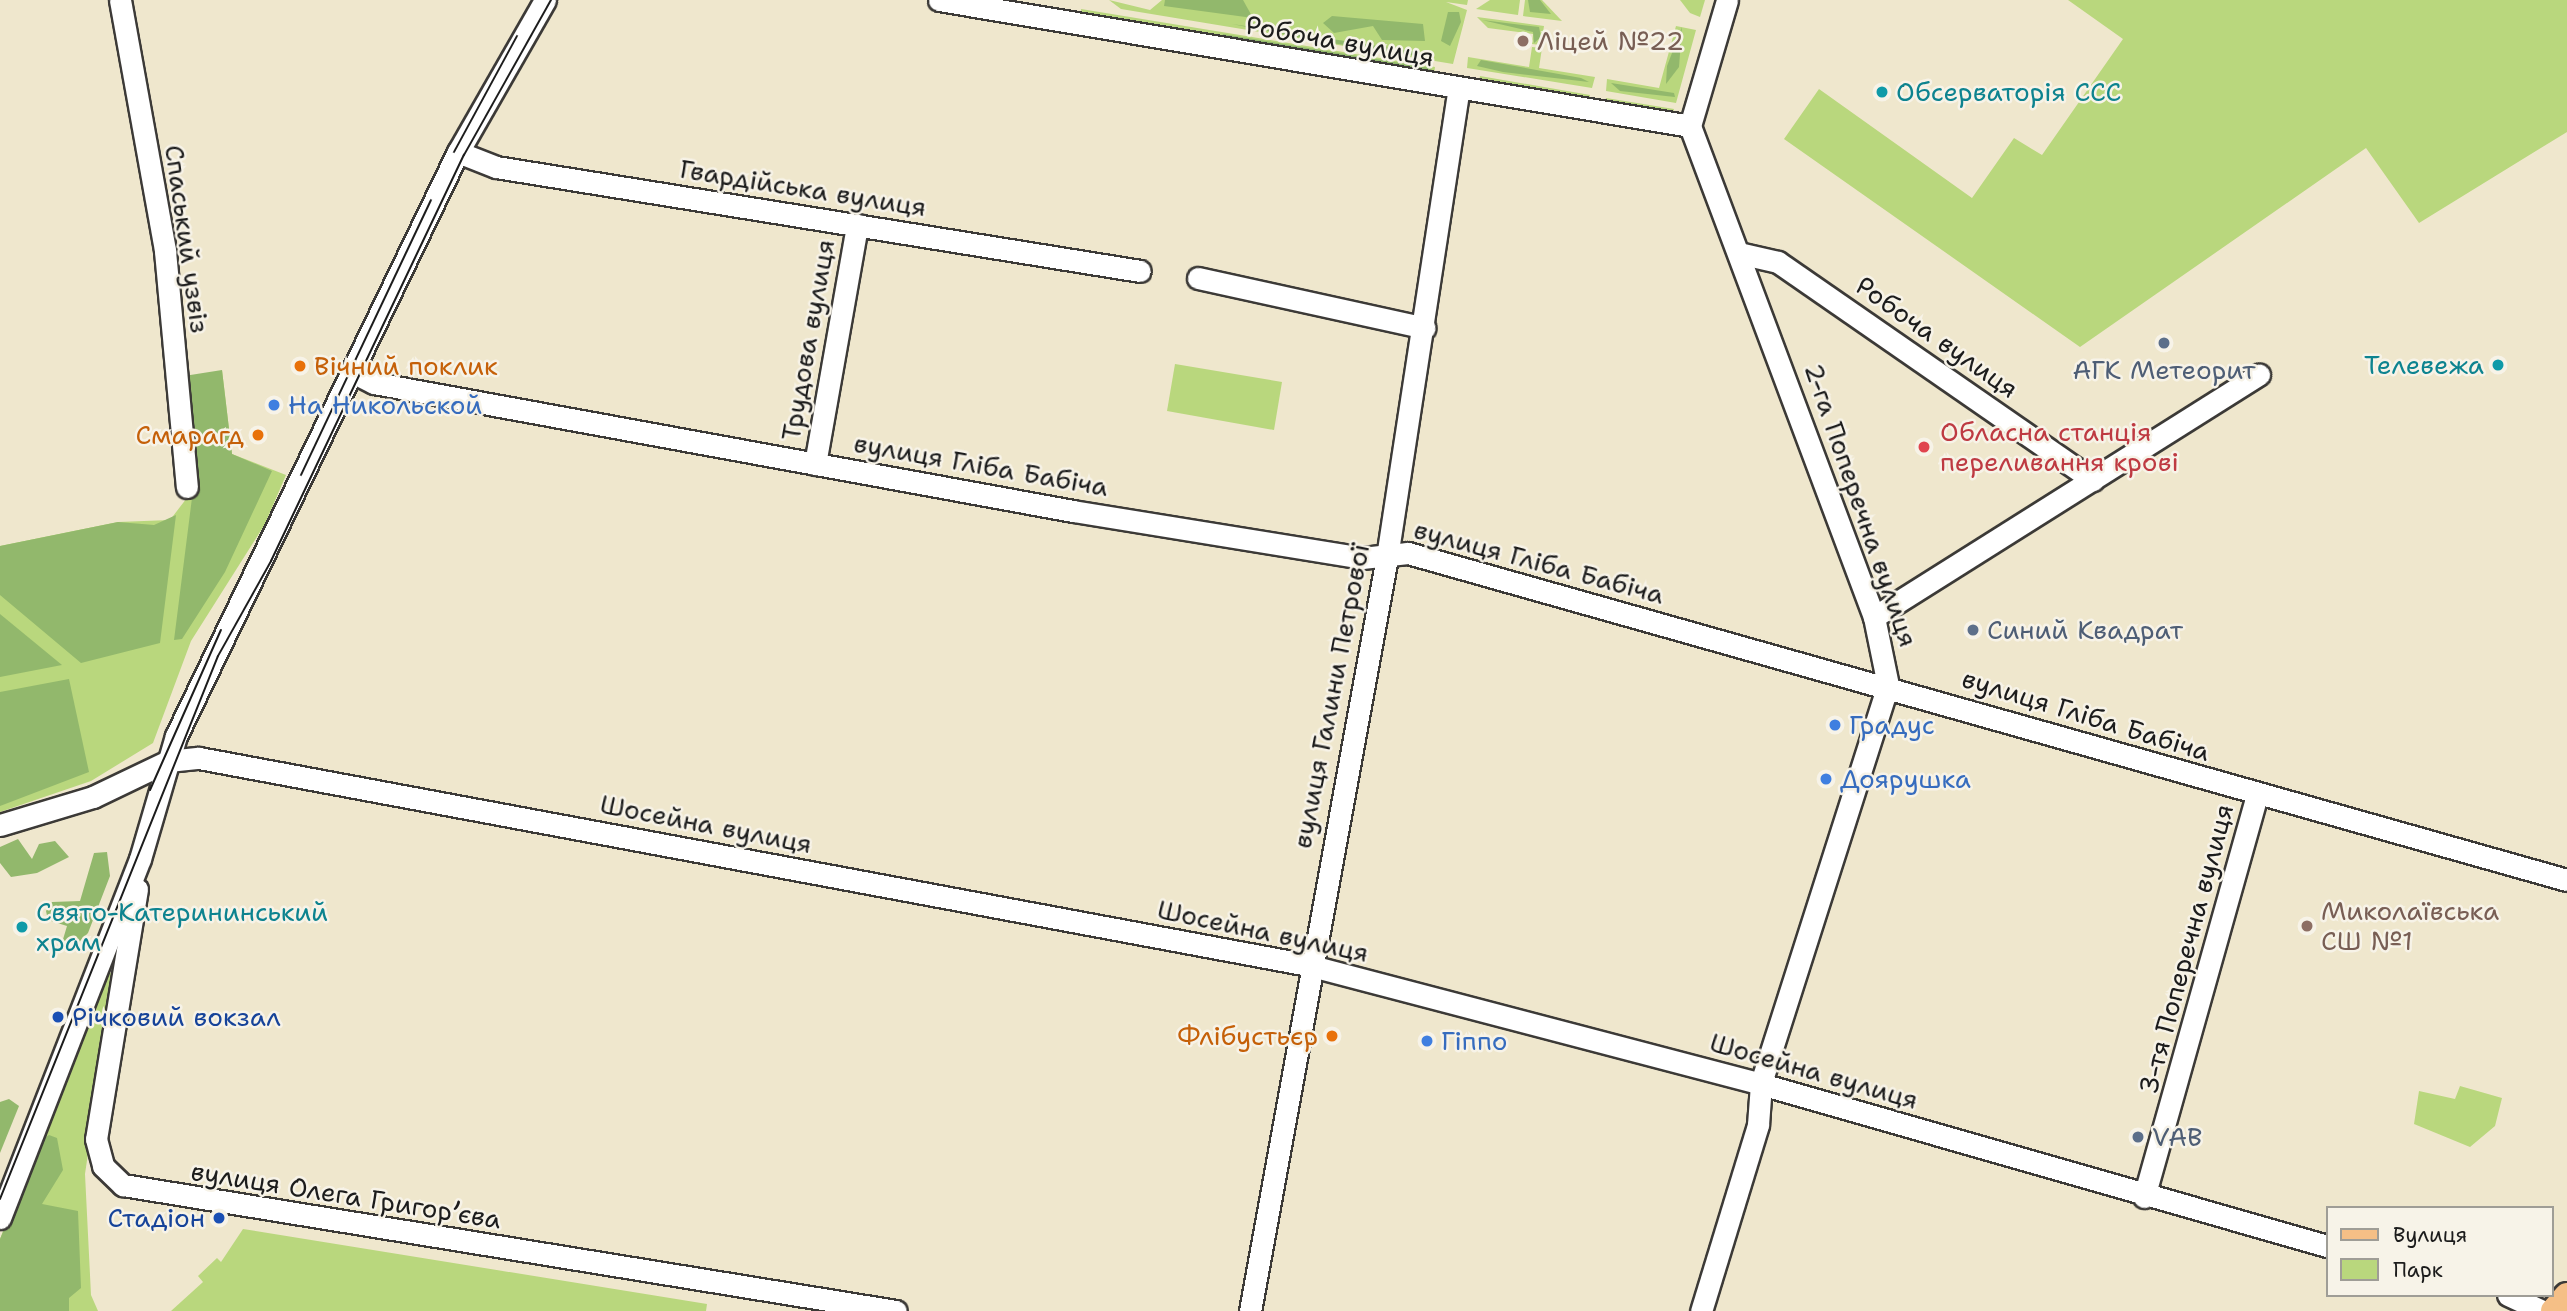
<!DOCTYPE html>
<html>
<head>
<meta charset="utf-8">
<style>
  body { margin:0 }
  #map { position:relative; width:2567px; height:1311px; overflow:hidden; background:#efe7cd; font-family:"Shantell Sans",sans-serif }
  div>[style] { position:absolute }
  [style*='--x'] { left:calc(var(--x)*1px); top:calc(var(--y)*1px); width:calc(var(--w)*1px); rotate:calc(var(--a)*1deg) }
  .green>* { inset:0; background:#b9d77d }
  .forest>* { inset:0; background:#92b86c }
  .roads { filter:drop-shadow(2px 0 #3c3a37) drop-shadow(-2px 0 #3c3a37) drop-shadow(0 2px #3c3a37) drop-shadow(0 -2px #3c3a37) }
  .minor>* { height:21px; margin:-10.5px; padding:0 10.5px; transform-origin:10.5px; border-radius:10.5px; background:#fff }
  .major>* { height:26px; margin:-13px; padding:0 13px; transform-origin:13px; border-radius:13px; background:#f5bf86 }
  .tram>* { height:2px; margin:-1px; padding:0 1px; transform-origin:1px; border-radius:1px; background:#1c1c1c }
  .dots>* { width:19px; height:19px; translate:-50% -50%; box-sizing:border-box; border:4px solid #f7f3e8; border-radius:50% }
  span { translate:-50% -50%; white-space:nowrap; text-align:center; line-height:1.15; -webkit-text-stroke:5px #f7f3e8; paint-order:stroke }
  .street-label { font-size:26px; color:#1c1c1c }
  .education-label { font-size:26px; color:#785e54 }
  .left { translate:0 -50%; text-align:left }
  .culture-label { font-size:26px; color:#0d838f }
  .right { translate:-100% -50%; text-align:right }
  .food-label { font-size:26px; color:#c56008 }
  .service-label { font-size:26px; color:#4e5e75 }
  .shop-label { font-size:26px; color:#366cbe }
  .health-label { font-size:26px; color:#be3a42 }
  .transit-label { font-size:26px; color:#164399 }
  .legend { position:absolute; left:2326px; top:1206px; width:228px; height:91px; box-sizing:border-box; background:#f7f3e8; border:2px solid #9f9d96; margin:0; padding:9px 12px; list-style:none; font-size:21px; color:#1c1c1c }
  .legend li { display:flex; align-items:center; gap:14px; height:35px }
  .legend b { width:35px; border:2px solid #9f9d96 }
</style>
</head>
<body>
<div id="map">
  <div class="green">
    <div style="clip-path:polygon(1109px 0,1150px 10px,1162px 0,1468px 0,1467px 5px,1446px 2px,1467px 10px,1453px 64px,1121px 9px)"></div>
    <div style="clip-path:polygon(1490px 0,1520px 0,1518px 15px,1476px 9px)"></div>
    <div style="clip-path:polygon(1525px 0,1542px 0,1562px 21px,1523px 16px)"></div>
    <div style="clip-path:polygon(1680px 0,1705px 0,1700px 17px,1690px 13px)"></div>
    <div style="clip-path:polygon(2068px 0,2567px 0,2567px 132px,2419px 223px,2366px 148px,2080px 347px,1784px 139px,1819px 89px,1972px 198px,2014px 138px,2042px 155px,2123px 39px)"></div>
    <div style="clip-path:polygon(1081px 9px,1435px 67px,1434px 75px,1082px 16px)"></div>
    <div style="clip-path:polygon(1477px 17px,1544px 26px,1541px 45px,1532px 44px,1533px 34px,1488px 28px)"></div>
    <div style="clip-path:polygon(1676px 26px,1696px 30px,1676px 103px,1606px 91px,1607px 79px,1659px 88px)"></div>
    <div style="clip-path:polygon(1532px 47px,1542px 48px,1539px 68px,1595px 77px,1592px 88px,1467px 68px,1468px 57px,1529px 67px)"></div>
    <div style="clip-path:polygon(1480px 76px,1590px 95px,1589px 103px,1479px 85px)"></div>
    <div style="clip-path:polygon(1606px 98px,1674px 109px,1672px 117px,1604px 106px)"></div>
    <div style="clip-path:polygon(1175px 364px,1282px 382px,1274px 430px,1167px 411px)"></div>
    <div style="clip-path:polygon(222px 370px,232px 454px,286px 475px,265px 524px,191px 641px,153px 743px,91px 781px,0 812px,0 546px,118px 522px,170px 520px,193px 490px)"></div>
    <div style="clip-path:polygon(115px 971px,85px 1174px,91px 1295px,98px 1311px,0 1311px,0 1239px,106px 975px)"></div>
    <div style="clip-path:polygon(2460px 1086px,2502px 1098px,2495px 1126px,2470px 1147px,2414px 1124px,2419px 1091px,2455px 1099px)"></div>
    <div style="clip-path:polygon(243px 1229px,707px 1304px,706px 1311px,171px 1311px,203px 1282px,198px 1276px,217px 1258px,221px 1262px)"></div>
  </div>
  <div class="forest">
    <div style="clip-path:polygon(1165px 0,1243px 0,1253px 18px,1164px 6px)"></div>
    <div style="clip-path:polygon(1528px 0,1540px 0,1551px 14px,1530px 12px)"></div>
    <div style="clip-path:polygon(1448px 12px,1459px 12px,1461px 22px,1450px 46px,1441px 41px)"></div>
    <div style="clip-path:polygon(1332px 16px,1423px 24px,1425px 41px,1382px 40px,1373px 26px,1334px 33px,1323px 23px)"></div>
    <div style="clip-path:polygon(1482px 20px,1539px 27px,1541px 37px,1534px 43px,1533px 32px)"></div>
    <div style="clip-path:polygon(1232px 24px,1418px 52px,1430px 58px,1312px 40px)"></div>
    <div style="clip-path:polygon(1682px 27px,1679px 67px,1666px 84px,1667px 66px)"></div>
    <div style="clip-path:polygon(1223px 34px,1431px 68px,1432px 71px,1222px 38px)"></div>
    <div style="clip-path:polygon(1481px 60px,1581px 78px,1589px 82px,1503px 72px,1477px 66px)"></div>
    <div style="clip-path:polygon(1611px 83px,1674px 93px,1675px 97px,1620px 91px)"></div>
    <div style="clip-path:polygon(222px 370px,232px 454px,272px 471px,225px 572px,182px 639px,174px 640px,193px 490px,184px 376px)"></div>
    <div style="clip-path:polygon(176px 515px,160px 643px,81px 663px,0 595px,0 546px,118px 522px,154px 525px)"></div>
    <div style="clip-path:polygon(0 614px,62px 665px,0 677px)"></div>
    <div style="clip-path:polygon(69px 679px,89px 772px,0 806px,0 692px)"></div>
    <div style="clip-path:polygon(18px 839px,32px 859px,39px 844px,55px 841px,69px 857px,37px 873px,11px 877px,0 863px,0 847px)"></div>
    <div style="clip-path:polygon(107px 852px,110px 876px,88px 933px,74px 947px,61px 946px,67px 926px,48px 920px,46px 911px,52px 902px,80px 901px,94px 853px)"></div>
    <div style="clip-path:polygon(9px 1099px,19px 1106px,0 1153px,0 1102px)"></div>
    <div style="clip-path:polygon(49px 1135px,57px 1138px,63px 1170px,42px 1204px,78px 1211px,81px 1288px,69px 1298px,69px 1311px,0 1311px,0 1239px,40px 1141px)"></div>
  </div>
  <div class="roads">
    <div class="minor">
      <div style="--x:120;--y:0;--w:255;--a:79.8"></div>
      <div style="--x:165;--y:251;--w:237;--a:84.7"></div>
      <div style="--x:939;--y:0;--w:761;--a:9.52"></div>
      <div style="--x:1690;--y:126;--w:524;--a:69.46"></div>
      <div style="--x:1874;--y:617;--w:69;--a:78.4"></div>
      <div style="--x:1888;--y:685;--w:419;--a:107.7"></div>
      <div style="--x:1761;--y:1084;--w:41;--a:94.2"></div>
      <div style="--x:1758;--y:1125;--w:195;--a:107"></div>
      <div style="--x:1690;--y:126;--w:131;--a:-73.6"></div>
      <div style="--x:458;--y:152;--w:41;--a:21.5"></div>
      <div style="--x:496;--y:167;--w:652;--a:9.17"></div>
      <div style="--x:1743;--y:254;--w:36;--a:13"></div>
      <div style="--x:1778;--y:262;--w:383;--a:34.7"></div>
      <div style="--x:1198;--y:278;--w:232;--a:12.4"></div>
      <div style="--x:354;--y:373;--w:22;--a:27"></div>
      <div style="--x:374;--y:383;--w:711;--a:10.38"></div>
      <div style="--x:1073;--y:511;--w:293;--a:9.2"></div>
      <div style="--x:1362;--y:558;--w:46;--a:-6.2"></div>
      <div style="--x:1408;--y:553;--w:1204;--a:15.76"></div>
      <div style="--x:815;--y:464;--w:243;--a:-80"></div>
      <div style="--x:1874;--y:617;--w:455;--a:-32.2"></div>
      <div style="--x:0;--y:825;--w:97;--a:-16.8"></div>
      <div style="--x:93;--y:797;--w:83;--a:-25.6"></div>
      <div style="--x:168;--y:761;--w:31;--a:-6"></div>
      <div style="--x:199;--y:758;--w:1128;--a:10.57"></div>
      <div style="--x:1308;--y:965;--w:468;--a:14.7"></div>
      <div style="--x:1761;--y:1084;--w:589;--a:15.97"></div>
      <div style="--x:137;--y:889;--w:253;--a:99.3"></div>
      <div style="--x:96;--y:1139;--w:28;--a:75"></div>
      <div style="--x:103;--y:1166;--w:28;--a:44"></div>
      <div style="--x:123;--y:1185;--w:783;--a:9.26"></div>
      <div style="--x:2144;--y:1197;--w:417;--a:-74.3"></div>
      <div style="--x:0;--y:1218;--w:385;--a:-68.7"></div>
      <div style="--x:140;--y:859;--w:128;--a:-73.7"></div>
      <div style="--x:176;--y:736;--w:649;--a:-64.23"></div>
      <div style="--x:458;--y:152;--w:175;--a:-60.2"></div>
      <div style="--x:2508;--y:1295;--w:38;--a:25"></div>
      <div style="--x:1250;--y:1311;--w:766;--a:-79.7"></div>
      <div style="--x:1387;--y:557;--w:471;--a:-81.3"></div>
    </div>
    <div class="major">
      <div style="--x:2554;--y:1311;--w:20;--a:-49"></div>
    </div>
  </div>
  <div class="tram">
    <div style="--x:454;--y:152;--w:132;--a:-61.5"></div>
    <div style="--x:301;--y:475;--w:304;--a:-64.7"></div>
    <div style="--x:150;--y:790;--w:175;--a:-66.1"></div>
    <div style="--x:0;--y:1199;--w:585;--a:-68.13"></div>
    <div style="--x:218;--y:656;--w:109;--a:-60.8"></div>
    <div style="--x:271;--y:561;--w:450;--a:-64.6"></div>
    <div style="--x:464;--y:155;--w:178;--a:-60.7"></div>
  </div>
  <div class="dots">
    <div style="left:1523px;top:41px;background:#8d6e63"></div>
    <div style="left:1882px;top:92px;background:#0f9aa8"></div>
    <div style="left:2164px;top:343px;background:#5c6f8a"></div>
    <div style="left:2498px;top:365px;background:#0f9aa8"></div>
    <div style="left:300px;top:366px;background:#e8710a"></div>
    <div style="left:274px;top:405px;background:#3f7fe0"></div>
    <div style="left:258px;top:435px;background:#e8710a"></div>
    <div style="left:1924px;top:447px;background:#e0444e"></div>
    <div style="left:1973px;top:630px;background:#5c6f8a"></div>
    <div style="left:1835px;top:725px;background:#3f7fe0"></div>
    <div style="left:1826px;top:779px;background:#3f7fe0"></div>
    <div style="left:2307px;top:926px;background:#8d6e63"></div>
    <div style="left:22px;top:927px;background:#0f9aa8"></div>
    <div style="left:58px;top:1017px;background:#1a4fb4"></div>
    <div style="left:1332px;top:1036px;background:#e8710a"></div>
    <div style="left:1427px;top:1041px;background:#3f7fe0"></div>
    <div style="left:2138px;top:1137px;background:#5c6f8a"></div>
    <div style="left:219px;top:1218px;background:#1a4fb4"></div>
  </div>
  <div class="street-label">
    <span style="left:1340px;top:41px;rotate:10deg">Робоча вулиця</span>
    <span style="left:803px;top:188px;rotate:9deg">Гвардійська вулиця</span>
    <span style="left:187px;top:239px;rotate:82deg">Спаський узвіз</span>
    <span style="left:1937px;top:337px;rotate:35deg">Робоча вулиця</span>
    <span style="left:808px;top:340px;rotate:-80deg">Трудова вулиця</span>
    <span style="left:981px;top:465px;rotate:10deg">вулиця Гліба Бабіча</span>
    <span style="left:1861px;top:505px;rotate:71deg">2-га Поперечна вулиця</span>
    <span style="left:1539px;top:562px;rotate:15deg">вулиця Гліба Бабіча</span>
    <span style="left:1331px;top:696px;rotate:-79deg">вулиця Галини Петрової</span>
    <span style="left:2086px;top:715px;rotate:17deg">вулиця Гліба Бабіча</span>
    <span style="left:706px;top:824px;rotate:11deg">Шосейна вулиця</span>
    <span style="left:1263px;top:931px;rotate:12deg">Шосейна вулиця</span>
    <span style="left:2186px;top:949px;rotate:-75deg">3-тя Поперечна вулиця</span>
    <span style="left:1814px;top:1071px;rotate:16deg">Шосейна вулиця</span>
    <span style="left:346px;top:1195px;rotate:9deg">вулиця Олега Григорʼєва</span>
  </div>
  <div class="education-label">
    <span class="left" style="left:1537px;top:41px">Ліцей №22</span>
    <span class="left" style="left:2321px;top:926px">Миколаївська<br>СШ №1</span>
  </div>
  <div class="culture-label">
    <span class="left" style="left:1896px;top:92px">Обсерваторія ССС</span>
    <span class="right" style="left:2484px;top:365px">Телевежа</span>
    <span class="left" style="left:36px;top:927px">Свято-Катерининський<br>храм</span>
  </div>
  <div class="food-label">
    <span class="left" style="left:314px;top:366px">Вічний поклик</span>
    <span class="right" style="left:244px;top:435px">Смарагд</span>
    <span class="right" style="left:1318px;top:1036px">Флібустьєр</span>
  </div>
  <div class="service-label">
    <span style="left:2164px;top:370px">АГК Метеорит</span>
    <span class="left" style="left:1987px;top:630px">Синий Квадрат</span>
    <span class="left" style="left:2152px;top:1137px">VAB</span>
  </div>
  <div class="shop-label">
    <span class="left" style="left:288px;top:405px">На Никольской</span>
    <span class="left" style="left:1849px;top:725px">Градус</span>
    <span class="left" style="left:1840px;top:779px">Доярушка</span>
    <span class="left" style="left:1441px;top:1041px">Гіппо</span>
  </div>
  <div class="health-label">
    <span class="left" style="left:1940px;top:447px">Обласна станція<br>переливання крові</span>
  </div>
  <div class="transit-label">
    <span class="left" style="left:72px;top:1017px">Річковий вокзал</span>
    <span class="right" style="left:205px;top:1218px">Стадіон</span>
  </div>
  <ul class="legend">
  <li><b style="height:9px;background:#f5bf86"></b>Вулиця</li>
  <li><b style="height:19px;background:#b9d77d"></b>Парк</li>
  </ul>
</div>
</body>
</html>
